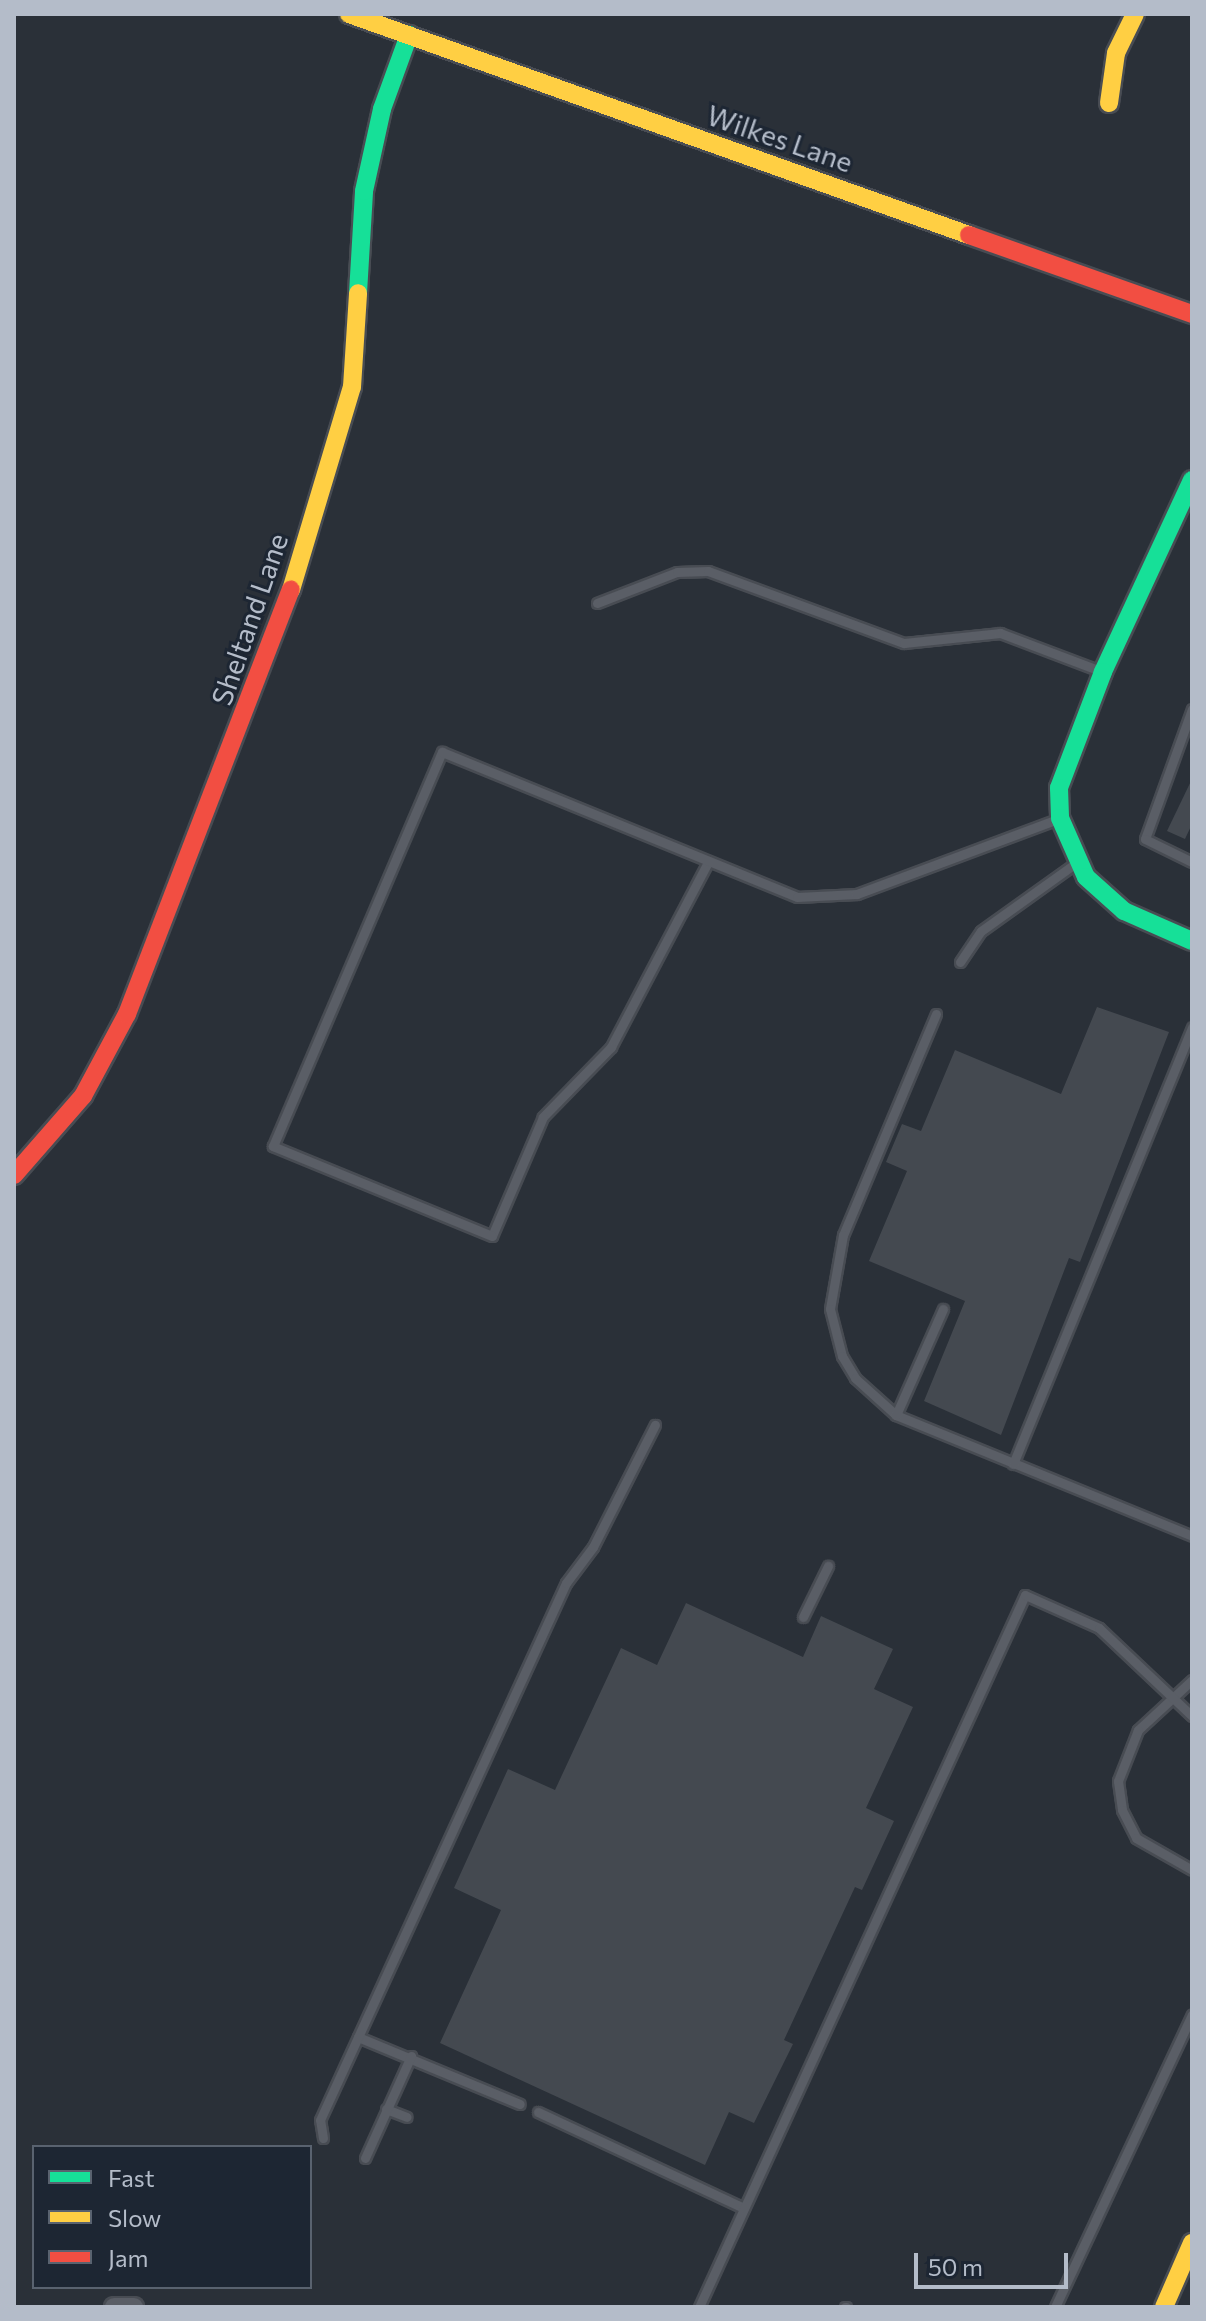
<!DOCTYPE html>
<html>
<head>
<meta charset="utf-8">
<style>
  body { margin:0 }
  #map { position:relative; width:1206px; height:2321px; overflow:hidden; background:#2a3038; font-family:Commissioner,sans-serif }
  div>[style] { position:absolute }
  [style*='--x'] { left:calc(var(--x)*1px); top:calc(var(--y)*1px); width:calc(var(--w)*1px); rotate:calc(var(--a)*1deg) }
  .building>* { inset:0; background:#444950 }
  .roads { filter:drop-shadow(2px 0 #484c53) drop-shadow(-2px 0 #484c53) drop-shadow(0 2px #484c53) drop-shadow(0 -2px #484c53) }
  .lane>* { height:9px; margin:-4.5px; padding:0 4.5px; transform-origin:4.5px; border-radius:4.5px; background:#5a5e66 }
  .street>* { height:18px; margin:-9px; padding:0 9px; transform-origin:9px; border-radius:9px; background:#5a5e66 }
  .fast>* { height:18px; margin:-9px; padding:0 9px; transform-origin:9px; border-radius:9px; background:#16e098 }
  .slow>* { height:18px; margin:-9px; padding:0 9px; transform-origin:9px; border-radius:9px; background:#ffcf43 }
  .jam>* { height:18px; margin:-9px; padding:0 9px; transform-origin:9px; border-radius:9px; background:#f24e42 }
  span { translate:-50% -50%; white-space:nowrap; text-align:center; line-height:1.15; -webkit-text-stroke:6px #1d2633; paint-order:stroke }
  .street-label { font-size:28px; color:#b4bcc9 }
  .frame { position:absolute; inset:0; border:16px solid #b4bcc9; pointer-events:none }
  .legend { position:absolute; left:32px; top:2145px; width:280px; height:144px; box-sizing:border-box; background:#1d2633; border:2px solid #59626f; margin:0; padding:10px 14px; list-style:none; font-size:24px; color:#b4bcc9 }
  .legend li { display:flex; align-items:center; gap:16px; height:40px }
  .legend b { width:40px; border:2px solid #59626f }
  .scale { position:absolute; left:914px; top:2253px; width:154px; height:36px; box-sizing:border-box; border:4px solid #b4bcc9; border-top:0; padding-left:10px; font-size:24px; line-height:28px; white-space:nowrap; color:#b4bcc9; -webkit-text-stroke:6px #1d2633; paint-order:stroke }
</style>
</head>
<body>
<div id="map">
  <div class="building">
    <div style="clip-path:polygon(1192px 779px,1192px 824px,1185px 839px,1167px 831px)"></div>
    <div style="clip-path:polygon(1097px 1007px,1169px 1032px,1080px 1262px,1069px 1258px,1001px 1435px,924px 1401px,965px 1301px,869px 1261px,907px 1171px,886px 1162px,902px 1124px,921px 1131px,955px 1050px,1061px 1094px)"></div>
    <div style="clip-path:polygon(686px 1603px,803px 1657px,821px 1616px,893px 1649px,874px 1689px,913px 1707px,866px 1808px,894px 1821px,862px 1890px,855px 1887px,784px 2040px,793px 2044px,754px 2123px,729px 2112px,705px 2165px,440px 2043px,501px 1910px,454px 1888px,508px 1769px,555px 1790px,621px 1648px,657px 1665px)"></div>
  </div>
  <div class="roads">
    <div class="lane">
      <div style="--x:597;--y:603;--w:86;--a:-21.2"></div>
      <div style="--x:677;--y:572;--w:31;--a:-2"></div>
      <div style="--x:708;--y:571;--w:209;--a:20.2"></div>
      <div style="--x:904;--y:643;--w:97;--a:-5.9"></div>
      <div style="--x:1000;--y:633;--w:110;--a:20.7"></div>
      <div style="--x:1192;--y:709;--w:138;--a:109.9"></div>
      <div style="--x:1145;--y:839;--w:52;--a:26.1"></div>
      <div style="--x:707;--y:864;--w:207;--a:117.7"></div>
      <div style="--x:611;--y:1047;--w:98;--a:134.2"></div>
      <div style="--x:543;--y:1117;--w:129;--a:113.2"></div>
      <div style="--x:492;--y:1236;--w:237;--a:-157.7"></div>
      <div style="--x:273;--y:1146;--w:429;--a:-66.8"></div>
      <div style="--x:442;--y:752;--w:383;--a:22.2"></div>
      <div style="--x:797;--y:897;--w:60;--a:-2.9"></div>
      <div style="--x:857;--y:894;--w:217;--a:-20.5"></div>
      <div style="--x:960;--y:962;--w:37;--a:-56"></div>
      <div style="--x:981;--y:931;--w:117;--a:-35.6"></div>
      <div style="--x:936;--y:1014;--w:240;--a:112.8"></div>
      <div style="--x:843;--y:1235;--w:75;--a:100"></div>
      <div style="--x:830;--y:1309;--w:49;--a:75.7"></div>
      <div style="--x:842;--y:1356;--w:26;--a:59"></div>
      <div style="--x:855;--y:1378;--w:55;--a:42.1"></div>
      <div style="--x:896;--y:1415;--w:320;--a:22.2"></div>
      <div style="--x:896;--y:1415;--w:116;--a:-66.1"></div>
      <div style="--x:1013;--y:1464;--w:472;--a:-67.7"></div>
      <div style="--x:803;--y:1617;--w:57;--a:-63.9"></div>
      <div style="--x:1192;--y:1680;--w:74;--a:137.2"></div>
      <div style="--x:1138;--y:1730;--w:55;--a:111.4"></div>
      <div style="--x:1118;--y:1781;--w:29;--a:82"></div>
      <div style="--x:1122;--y:1810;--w:31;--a:63"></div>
      <div style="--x:1136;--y:1838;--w:64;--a:29.7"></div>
      <div style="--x:358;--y:2037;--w:175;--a:22.5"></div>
      <div style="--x:386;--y:2109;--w:22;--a:21"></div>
      <div style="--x:538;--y:2112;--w:227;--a:25"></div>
      <div style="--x:323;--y:2138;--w:18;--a:-99"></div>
      <div style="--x:320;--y:2120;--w:591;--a:-65.39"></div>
      <div style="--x:566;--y:1583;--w:45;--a:-53.1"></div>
      <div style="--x:593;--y:1547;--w:137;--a:-63.1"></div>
      <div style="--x:365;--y:2158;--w:112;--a:-65.7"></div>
      <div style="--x:699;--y:2307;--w:783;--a:-65.4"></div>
      <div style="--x:1025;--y:1595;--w:81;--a:24"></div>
      <div style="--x:1099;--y:1628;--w:128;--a:43.4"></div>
      <div style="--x:845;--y:2307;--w:1;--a:0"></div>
      <div style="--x:1055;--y:2307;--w:323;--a:-64.9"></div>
    </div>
    <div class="street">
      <div style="--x:114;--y:2307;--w:20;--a:0"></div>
    </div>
    <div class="fast">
      <div style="--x:358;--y:293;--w:102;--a:-86.6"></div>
      <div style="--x:364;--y:191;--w:84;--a:-77.6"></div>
      <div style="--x:382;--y:109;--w:79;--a:-70"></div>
      <div style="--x:1192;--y:480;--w:212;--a:114.9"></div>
      <div style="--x:1103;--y:672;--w:124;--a:110.8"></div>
      <div style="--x:1059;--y:788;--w:30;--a:88"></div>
      <div style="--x:1060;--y:818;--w:64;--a:66.2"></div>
      <div style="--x:1086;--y:877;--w:51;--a:41.8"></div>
      <div style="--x:1124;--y:911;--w:74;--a:23.8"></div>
    </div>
    <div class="slow">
      <div style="--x:349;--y:14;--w:658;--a:19.62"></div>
      <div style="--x:1109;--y:103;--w:50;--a:-82"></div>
      <div style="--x:1116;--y:53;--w:43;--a:-64"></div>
      <div style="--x:291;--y:590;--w:212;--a:-73.3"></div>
      <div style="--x:352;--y:387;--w:94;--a:-86.3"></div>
      <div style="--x:1164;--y:2307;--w:70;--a:-66.4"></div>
    </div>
    <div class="jam">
      <div style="--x:969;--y:235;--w:237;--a:19.5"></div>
      <div style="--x:14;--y:1175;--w:105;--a:-48.9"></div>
      <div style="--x:83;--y:1096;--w:93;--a:-61.8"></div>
      <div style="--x:127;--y:1014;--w:455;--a:-68.9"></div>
    </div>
  </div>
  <div class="street-label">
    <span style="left:780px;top:138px;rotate:19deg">Wilkes Lane</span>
    <span style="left:249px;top:619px;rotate:-71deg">Sheltand Lane</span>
  </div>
  <div class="frame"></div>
  <ul class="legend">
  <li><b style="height:10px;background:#16e098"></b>Fast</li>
  <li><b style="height:10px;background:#ffcf43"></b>Slow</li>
  <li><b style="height:10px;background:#f24e42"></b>Jam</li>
  </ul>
  <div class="scale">50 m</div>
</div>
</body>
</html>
